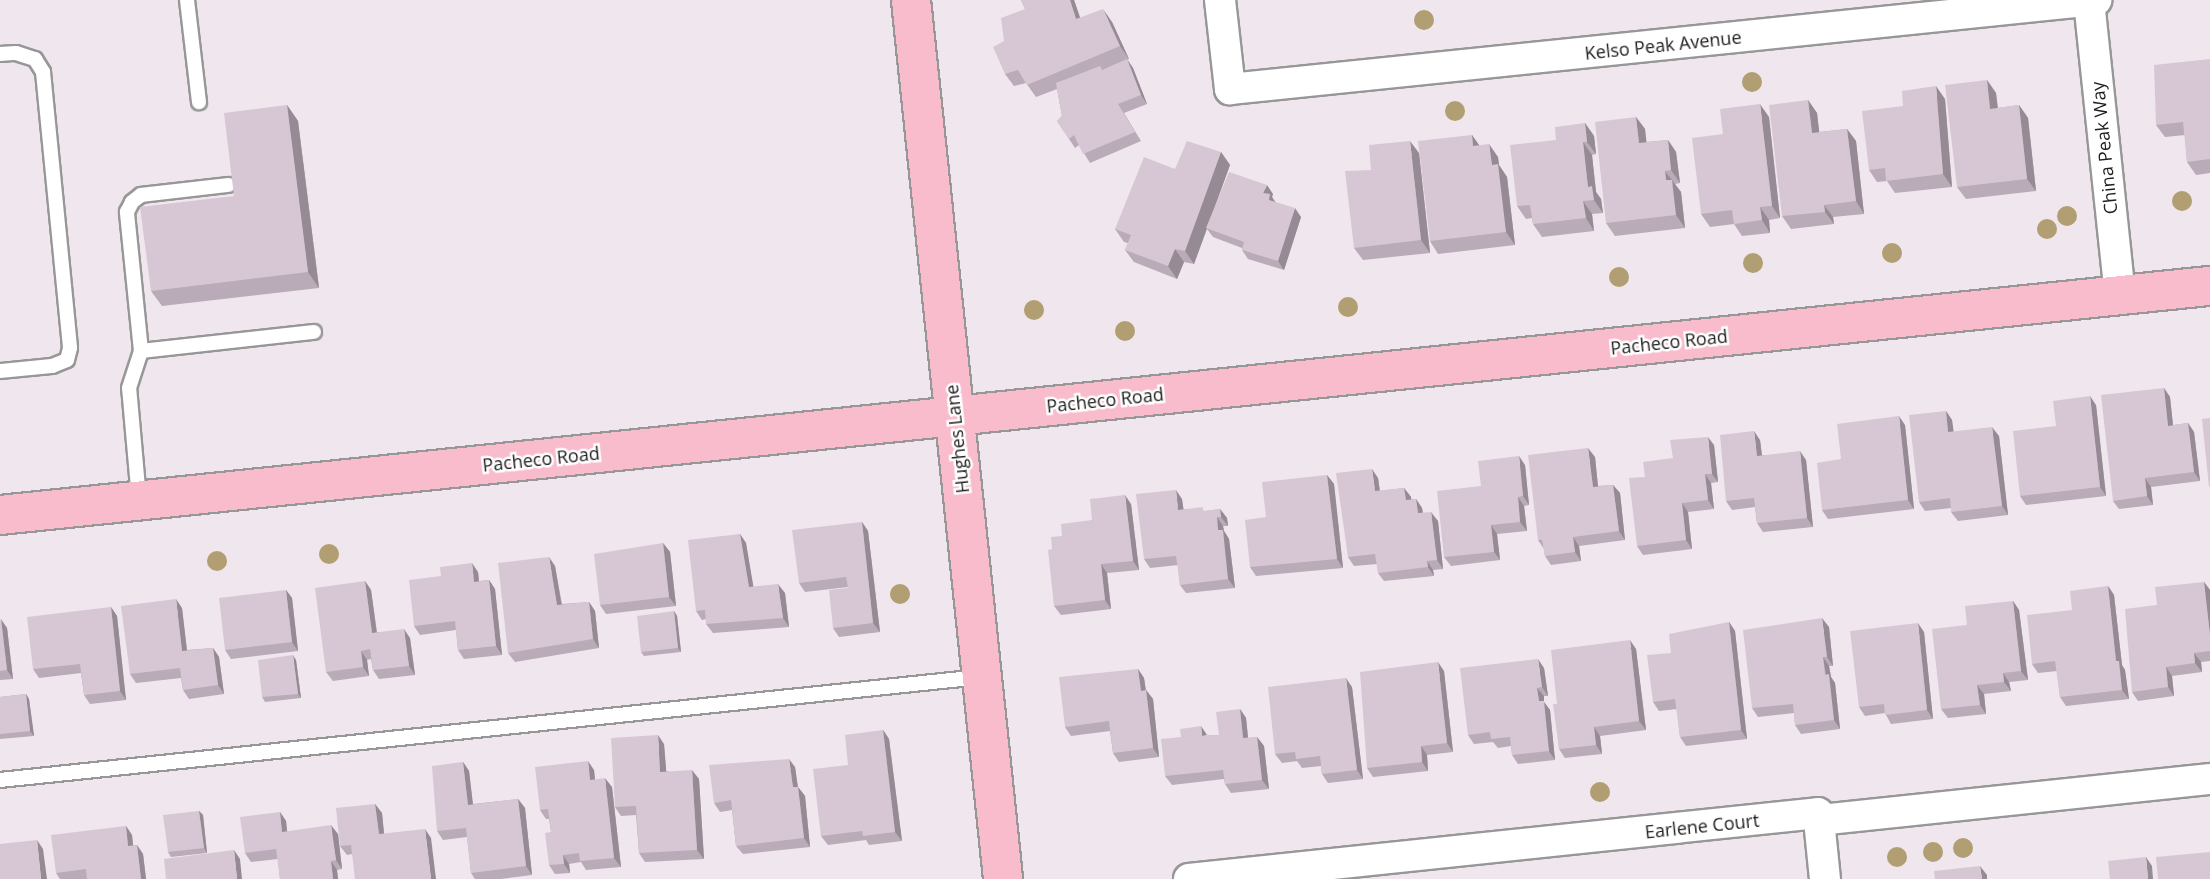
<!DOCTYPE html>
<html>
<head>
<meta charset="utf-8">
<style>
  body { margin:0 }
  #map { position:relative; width:2210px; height:879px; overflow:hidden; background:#f0e6ed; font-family:"Open Sans",sans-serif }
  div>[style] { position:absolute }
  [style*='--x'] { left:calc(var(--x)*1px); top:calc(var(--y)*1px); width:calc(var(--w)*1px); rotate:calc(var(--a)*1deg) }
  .roads { filter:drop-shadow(2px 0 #979797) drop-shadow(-2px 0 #979797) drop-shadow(0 2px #979797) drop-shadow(0 -2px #979797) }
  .lane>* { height:14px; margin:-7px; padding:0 7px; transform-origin:7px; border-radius:7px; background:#fff }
  .street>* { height:30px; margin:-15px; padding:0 15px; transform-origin:15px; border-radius:15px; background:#fff }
  .secondary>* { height:38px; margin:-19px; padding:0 19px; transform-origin:19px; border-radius:19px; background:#f9bccc }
  .trees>* { width:20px; height:20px; margin:-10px; border-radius:50%; background:#b19e72 }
  .wall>* { inset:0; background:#b9abb7 }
  .shaded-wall>* { inset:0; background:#968b95 }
  .building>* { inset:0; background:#d7c7d5 }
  span { translate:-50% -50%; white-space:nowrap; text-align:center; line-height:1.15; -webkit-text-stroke:5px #fff; paint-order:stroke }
  .street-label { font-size:18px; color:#202020 }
</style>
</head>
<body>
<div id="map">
  <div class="roads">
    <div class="lane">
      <div style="--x:187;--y:0;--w:103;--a:83.3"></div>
      <div style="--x:0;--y:54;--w:16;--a:-4"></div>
      <div style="--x:16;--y:53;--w:20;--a:18"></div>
      <div style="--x:35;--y:59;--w:15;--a:58"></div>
      <div style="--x:43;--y:72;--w:277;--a:84.4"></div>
      <div style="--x:70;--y:348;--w:12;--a:104"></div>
      <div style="--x:67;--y:360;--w:16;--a:158"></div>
      <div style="--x:52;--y:366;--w:52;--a:174.5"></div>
      <div style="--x:141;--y:351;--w:140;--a:-95.8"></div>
      <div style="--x:127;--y:212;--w:11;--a:-63"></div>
      <div style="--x:132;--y:202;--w:11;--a:-38"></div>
      <div style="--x:141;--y:195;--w:88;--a:-6.6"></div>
      <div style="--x:139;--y:499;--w:111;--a:-95.1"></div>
      <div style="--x:129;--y:388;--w:39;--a:-72"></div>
      <div style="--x:141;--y:351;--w:174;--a:-6.3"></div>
      <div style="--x:0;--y:780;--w:985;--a:-6"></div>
    </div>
    <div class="street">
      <div style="--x:1220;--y:0;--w:90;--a:83.6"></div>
      <div style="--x:1230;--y:89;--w:871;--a:-5.87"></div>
      <div style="--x:2089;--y:1;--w:296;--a:84"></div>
      <div style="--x:1819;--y:820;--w:393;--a:-6"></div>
      <div style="--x:1819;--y:820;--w:59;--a:84.2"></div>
      <div style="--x:1189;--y:879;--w:632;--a:-5.99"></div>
      <div style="--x:1818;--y:813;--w:7;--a:82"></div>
    </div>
    <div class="secondary">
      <div style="--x:911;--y:0;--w:884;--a:84.02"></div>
      <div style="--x:0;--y:515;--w:2222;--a:-5.92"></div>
    </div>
  </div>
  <div class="trees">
    <div style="left:1424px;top:20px"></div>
    <div style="left:1752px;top:82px"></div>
    <div style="left:1455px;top:111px"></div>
    <div style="left:2182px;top:201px"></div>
    <div style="left:2067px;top:216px"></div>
    <div style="left:2047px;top:229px"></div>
    <div style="left:1892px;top:253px"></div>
    <div style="left:1753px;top:263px"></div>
    <div style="left:1619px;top:277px"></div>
    <div style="left:1348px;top:307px"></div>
    <div style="left:1034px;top:310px"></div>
    <div style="left:1125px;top:331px"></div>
    <div style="left:329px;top:554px"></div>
    <div style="left:217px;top:561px"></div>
    <div style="left:900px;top:594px"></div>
    <div style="left:1600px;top:792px"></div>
    <div style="left:1963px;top:848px"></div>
    <div style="left:1933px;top:852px"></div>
    <div style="left:1897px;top:857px"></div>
  </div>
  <div class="wall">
    <div style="clip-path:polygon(1021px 0,1074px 0,1080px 18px,1112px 22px,1129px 59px,1127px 60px,1133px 68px,1147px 104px,1124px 113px,1141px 141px,1090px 163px,1079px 145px,1075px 148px,1057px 121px,1062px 116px,1057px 89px,1036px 97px,1026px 83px,1014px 86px,1005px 74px,1004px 41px,1025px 9px)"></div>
    <div style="clip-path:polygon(2210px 59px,2210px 173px,2196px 175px,2187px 162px,2185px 135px,2165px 137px,2156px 125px)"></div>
    <div style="clip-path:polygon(1987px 80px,1996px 93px,1998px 108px,2019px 105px,2028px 118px,2036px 191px,1966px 199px,1957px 187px)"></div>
    <div style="clip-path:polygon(1945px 99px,1952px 187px,1895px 193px,1887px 181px,1877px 182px,1869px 170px,1903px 106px)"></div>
    <div style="clip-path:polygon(1808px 100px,1817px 113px,1819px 132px,1847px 129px,1856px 141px,1864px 214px,1833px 217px,1834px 224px,1791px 229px,1782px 216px)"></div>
    <div style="clip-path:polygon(287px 105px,298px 121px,319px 288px,162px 306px,151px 291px,234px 196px)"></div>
    <div style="clip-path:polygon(1636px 117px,1645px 129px,1646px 142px,1668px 140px,1676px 152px,1680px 183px,1675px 184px,1681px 192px,1685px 228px,1615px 236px,1606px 223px)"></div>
    <div style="clip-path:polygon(1769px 117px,1780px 218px,1769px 220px,1770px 233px,1742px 236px,1734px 224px,1710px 227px,1701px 214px,1723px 134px)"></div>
    <div style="clip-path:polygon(1585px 123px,1594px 136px,1596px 154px,1592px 155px,1596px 192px,1601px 199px,1603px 213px,1592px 214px,1594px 231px,1542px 237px,1533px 224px,1532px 218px,1526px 219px,1517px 206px,1556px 140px)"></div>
    <div style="clip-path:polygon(1472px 135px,1479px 145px,1498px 157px,1499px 165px,1507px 177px,1515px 245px,1438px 254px,1430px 241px)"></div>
    <div style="clip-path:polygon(1221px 152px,1230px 165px,1215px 206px,1273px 194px,1272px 197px,1275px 202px,1301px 217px,1284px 270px,1248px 259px,1242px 250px,1242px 248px,1213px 237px,1207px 229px,1194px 264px,1184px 262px,1177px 279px,1134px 262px,1125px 250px,1128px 243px,1124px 242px,1115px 229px,1175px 169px)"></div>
    <div style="clip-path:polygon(1419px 153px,1430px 253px,1363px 260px,1354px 248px,1371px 170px)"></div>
    <div style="clip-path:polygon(2164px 388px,2170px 397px,2173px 425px,2188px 423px,2194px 432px,2200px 481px,2151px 487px,2153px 505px,2119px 509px,2113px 501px)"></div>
    <div style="clip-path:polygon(2096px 405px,2106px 496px,2026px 505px,2020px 496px,2056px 426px)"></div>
    <div style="clip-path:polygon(1946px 411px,1952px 420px,1953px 432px,1999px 436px,2008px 515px,1958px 521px,1951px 512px,1951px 508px,1925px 511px,1919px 502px)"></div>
    <div style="clip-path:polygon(1905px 425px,1914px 509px,1828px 519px,1822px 510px,1841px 459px)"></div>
    <div style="clip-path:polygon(1760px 440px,1762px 455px,1806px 460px,1813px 527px,1763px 532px,1757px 523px,1755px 507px,1732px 510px,1726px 501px)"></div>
    <div style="clip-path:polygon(1714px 445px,1718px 482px,1711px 483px,1714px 509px,1688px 512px,1692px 549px,1643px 555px,1637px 546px,1673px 458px)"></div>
    <div style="clip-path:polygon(1595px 457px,1598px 486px,1613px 485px,1620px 493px,1625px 540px,1579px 546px,1581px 561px,1551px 565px,1545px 556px,1544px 549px,1538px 540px)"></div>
    <div style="clip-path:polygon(1525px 465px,1529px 505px,1524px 506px,1527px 531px,1497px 534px,1500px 560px,1451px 566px,1444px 557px,1481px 486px)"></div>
    <div style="clip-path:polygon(1327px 475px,1334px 484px,1343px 568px,1256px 576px,1250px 567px,1266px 517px)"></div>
    <div style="clip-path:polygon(1378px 478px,1380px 491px,1404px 488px,1411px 497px,1411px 499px,1416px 499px,1422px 508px,1423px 513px,1438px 521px,1443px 569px,1433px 570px,1434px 576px,1384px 581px,1378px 573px,1377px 564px,1354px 566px,1348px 557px)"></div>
    <div style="clip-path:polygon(1182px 499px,1183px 509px,1206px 511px,1220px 509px,1227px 518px,1228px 526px,1223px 526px,1224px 531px,1229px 539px,1235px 588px,1186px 593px,1180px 585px,1178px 565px,1150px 568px,1144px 559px)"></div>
    <div style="clip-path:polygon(1131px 504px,1139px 570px,1107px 573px,1111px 609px,1061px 615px,1054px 606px,1052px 549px,1062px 536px,1092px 520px)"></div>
    <div style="clip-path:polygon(862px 522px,868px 531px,880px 632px,839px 637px,833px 628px,848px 587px,805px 592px,799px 583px)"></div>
    <div style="clip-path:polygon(740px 534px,746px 543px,753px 587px,785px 593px,789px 627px,713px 633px,706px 624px,706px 619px,702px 620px,696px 611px)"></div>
    <div style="clip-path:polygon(663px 543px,670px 552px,676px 606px,606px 614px,600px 605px)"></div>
    <div style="clip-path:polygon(555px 566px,562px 604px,589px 602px,595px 611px,599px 648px,515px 662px,508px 653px)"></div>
    <div style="clip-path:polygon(478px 572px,479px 581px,489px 580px,495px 589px,502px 655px,464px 659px,458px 650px,456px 630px,420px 635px,414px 626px)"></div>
    <div style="clip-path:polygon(365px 581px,371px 590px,377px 632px,410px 638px,415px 675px,379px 679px,373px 670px,371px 659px,367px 660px,369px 676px,333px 681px,326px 672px)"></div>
    <div style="clip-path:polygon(2204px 582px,2210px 590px,2210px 661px,2201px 662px,2202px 672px,2172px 676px,2174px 696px,2138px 701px,2132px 692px,2157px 605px)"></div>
    <div style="clip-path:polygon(2108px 586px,2114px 595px,2122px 665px,2125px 670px,2129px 699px,2066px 706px,2060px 697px,2057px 671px,2038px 673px,2032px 664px,2072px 610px)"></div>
    <div style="clip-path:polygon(286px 590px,292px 598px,298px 651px,231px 659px,225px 650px)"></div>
    <div style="clip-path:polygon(2013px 601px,2019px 610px,2028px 680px,2009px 682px,2011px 691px,1984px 694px,1986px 714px,1948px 718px,1941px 709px,1967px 625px)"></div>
    <div style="clip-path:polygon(111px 607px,117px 616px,126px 700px,90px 704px,84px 695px,81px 673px,39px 678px,33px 669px)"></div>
    <div style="clip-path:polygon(182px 608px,187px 650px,213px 648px,219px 657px,224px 694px,189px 699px,183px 690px,181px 678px,136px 683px,130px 674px)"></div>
    <div style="clip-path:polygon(674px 611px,677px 616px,681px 652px,644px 656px,641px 652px)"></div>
    <div style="clip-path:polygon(0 620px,7px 628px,13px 679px,0 680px)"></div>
    <div style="clip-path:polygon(1729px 622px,1735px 631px,1747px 739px,1686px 746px,1680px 737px,1677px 709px,1659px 711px,1653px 702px,1671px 653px)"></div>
    <div style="clip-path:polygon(1829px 627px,1833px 666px,1829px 666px,1831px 677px,1835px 683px,1840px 729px,1801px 734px,1795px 725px,1794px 713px,1758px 717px,1752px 708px)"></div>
    <div style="clip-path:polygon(1924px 632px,1933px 719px,1891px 724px,1885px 713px,1865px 716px,1859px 707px)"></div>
    <div style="clip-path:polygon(1636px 649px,1646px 730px,1600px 736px,1602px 754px,1565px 758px,1559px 749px,1557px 704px)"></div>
    <div style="clip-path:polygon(296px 660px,301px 698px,265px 702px,262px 697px)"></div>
    <div style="clip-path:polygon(1544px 668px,1548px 696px,1544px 696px,1544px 702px,1550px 710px,1555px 760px,1518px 764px,1512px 755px,1511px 746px,1498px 748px,1493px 742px,1474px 744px,1468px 735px)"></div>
    <div style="clip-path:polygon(1138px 669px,1144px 678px,1146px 690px,1153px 699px,1159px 757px,1119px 762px,1113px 753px,1110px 731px,1071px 736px,1065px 727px)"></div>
    <div style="clip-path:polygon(1444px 671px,1453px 752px,1427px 755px,1428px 771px,1373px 777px,1367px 768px)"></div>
    <div style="clip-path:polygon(1352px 687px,1363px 779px,1328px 783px,1322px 774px,1321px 766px,1302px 768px,1297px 761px,1282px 763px,1275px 754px)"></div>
    <div style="clip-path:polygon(26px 694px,29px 699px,34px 736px,0 739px,0 697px)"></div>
    <div style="clip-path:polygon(1240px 709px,1246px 718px,1248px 738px,1257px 737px,1264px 746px,1269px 789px,1231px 793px,1225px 784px,1224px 779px,1172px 785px,1165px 776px,1181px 737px,1219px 735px)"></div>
    <div style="clip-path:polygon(883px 730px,889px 739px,902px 841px,869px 845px,866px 840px,828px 845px,821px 836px,848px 765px)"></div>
    <div style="clip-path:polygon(664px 744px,666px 771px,699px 779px,704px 859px,645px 862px,639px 853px,636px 815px,621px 816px,615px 807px)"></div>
    <div style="clip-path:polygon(463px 762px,469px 771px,473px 804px,518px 799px,525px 808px,532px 875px,501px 879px,475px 879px,471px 873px,467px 837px,443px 840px,437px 831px)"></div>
    <div style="clip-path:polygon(795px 767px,798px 787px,805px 796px,810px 847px,743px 854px,736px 846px,732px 810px,720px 812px,714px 803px)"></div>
    <div style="clip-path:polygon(594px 770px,595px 780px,612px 787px,621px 867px,586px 870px,581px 862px,569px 864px,570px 873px,555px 874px,549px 865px,551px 832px,549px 819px,546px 819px,540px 810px)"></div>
    <div style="clip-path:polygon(375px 804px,382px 813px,384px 834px,431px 838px,347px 855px,340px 846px)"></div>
    <div style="clip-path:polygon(199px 811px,203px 815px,207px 853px,171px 857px,168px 852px)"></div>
    <div style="clip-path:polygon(280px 812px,286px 821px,287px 831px,338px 834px,342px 869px,337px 870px,338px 879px,280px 879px,278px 859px,251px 862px,245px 853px)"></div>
    <div style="clip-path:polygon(126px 826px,132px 835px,133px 845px,137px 845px,143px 854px,146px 879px,60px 879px,56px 873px)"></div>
  </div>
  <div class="shaded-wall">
    <div style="clip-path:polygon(1070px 0,1074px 0,1085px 32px,1076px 19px)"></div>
    <div style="clip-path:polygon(1103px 9px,1112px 22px,1129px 59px,1120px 46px)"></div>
    <div style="clip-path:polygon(1127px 59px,1133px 68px,1147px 104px,1141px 95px)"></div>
    <div style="clip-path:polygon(1987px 80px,1996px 93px,1999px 121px,1990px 109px)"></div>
    <div style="clip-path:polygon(1936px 86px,1945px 99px,1952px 187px,1943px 174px)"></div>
    <div style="clip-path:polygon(1808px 100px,1817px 113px,1821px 146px,1812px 133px)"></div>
    <div style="clip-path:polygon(1760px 104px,1769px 117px,1780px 218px,1772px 206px)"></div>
    <div style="clip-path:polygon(287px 105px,298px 121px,319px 288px,308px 272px)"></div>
    <div style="clip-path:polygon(2019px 105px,2028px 118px,2036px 191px,2027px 179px)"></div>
    <div style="clip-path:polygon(1636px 117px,1645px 129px,1648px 155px,1639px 143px)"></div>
    <div style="clip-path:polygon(1585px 123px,1594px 136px,1596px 154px,1587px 142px)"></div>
    <div style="clip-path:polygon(1847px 129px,1856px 141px,1864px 214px,1856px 201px)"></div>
    <div style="clip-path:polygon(1472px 135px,1481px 148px,1473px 146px)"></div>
    <div style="clip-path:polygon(1668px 140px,1676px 152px,1680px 183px,1671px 170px)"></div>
    <div style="clip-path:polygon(1410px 141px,1419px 153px,1430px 253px,1421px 240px)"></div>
    <div style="clip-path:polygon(1583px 142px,1592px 155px,1596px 192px,1601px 199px,1603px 213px,1594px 200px,1588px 187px)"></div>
    <div style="clip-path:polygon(1489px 144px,1498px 157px,1499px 165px,1507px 177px,1515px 245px,1506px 232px,1492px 165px)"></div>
    <div style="clip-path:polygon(1221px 152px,1230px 165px,1194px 264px,1185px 251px)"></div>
    <div style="clip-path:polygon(1665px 171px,1681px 192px,1685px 228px,1676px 215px,1666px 180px)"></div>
    <div style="clip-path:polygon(1267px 185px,1273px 194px,1272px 197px,1276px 203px,1275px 209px,1263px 193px)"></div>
    <div style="clip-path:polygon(1583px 201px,1592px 214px,1594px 231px,1586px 218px)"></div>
    <div style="clip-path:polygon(1824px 205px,1833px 217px,1834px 224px,1825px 212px)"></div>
    <div style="clip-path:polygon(1760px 207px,1769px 220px,1770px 233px,1762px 220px)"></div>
    <div style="clip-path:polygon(1295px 208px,1301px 217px,1284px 270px,1278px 261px)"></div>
    <div style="clip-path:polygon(1175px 249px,1184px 262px,1177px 279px,1168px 266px)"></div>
    <div style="clip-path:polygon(2164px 388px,2170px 397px,2174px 435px,2168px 426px)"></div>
    <div style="clip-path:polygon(2090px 396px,2096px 405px,2106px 496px,2100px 487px)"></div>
    <div style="clip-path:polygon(1946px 411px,1952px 420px,1955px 441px,1948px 432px)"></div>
    <div style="clip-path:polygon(1899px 416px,1905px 425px,1914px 509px,1908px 500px)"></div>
    <div style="clip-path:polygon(2188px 423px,2194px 432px,2200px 481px,2194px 472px)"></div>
    <div style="clip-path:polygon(1992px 427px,1999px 436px,2008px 515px,2002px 506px)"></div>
    <div style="clip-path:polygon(1754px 431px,1760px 440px,1763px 465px,1757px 456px)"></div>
    <div style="clip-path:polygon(1708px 437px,1714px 445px,1718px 482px,1712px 474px)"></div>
    <div style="clip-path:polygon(1588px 448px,1595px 457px,1599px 496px,1593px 487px)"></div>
    <div style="clip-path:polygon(1800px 451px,1806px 460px,1813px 527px,1807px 518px)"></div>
    <div style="clip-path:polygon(1519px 456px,1525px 465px,1529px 505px,1523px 496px)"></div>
    <div style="clip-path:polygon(1372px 469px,1378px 478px,1381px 500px,1375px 491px)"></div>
    <div style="clip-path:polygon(1705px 474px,1711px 483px,1714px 509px,1708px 500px)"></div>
    <div style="clip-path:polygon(1327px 475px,1334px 484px,1343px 568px,1337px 559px)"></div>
    <div style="clip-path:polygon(2145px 478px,2151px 487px,2153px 505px,2147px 496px)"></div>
    <div style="clip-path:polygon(1613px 485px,1620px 493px,1625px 540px,1619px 531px)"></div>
    <div style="clip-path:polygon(1404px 488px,1411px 497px,1412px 509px,1406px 500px)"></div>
    <div style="clip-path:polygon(1176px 490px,1182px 499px,1185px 519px,1178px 510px)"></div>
    <div style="clip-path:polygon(1125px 495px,1131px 504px,1139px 570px,1133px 561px)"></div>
    <div style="clip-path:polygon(1518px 497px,1524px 506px,1527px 531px,1520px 522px)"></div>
    <div style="clip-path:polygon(1416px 499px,1422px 508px,1424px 522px,1418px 513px)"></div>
    <div style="clip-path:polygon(1682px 503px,1688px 512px,1692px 549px,1686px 540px)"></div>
    <div style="clip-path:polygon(1220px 509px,1227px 518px,1228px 526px,1221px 517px)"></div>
    <div style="clip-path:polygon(1431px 512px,1438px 521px,1443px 569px,1437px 560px)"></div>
    <div style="clip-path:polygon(1217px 517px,1223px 526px,1224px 531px,1229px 539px,1235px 588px,1228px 579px,1218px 530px)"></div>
    <div style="clip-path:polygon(862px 522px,868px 531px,880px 632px,873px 623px)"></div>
    <div style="clip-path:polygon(1491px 525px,1497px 534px,1500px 560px,1494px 552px)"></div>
    <div style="clip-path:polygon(740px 534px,746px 543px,755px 596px,749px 587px)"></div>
    <div style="clip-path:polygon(1573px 537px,1579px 546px,1581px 561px,1575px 552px)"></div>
    <div style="clip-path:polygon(663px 543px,670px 552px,676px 606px,669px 597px)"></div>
    <div style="clip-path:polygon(549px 557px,555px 566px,563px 614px,557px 605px)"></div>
    <div style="clip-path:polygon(1427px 561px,1433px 570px,1434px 576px,1428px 567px)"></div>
    <div style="clip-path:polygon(472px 563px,478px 572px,480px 591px,474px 582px)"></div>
    <div style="clip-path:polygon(1101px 564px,1107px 573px,1111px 609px,1105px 600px)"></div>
    <div style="clip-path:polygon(489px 580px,495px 589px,502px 655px,496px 646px)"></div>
    <div style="clip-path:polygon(365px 581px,371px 590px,378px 642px,372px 633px)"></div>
    <div style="clip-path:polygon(2204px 582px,2210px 590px,2210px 635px)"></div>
    <div style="clip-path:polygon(778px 584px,785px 593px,789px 627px,783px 618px)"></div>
    <div style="clip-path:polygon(2108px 586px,2114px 595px,2122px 665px,2125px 670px,2129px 699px,2122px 690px,2116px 661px)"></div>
    <div style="clip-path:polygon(286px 590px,292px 598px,298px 651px,292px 642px)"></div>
    <div style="clip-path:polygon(176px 599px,182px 608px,188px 660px,182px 651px)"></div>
    <div style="clip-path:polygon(2013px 601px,2019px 610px,2028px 680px,2021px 671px)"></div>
    <div style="clip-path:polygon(589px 602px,595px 611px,599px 648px,593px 639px)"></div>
    <div style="clip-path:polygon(111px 607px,117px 616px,126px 700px,120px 691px)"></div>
    <div style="clip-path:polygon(674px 611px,677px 616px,681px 652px,678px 648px)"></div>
    <div style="clip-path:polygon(1822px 618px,1829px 627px,1833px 666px,1827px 657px)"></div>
    <div style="clip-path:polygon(1px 619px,7px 628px,13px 679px,7px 670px)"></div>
    <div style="clip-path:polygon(1729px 622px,1735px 631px,1747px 739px,1741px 730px)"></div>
    <div style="clip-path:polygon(1918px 623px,1924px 632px,1933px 719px,1927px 710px)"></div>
    <div style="clip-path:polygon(404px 629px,410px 638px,415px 675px,409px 666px)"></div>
    <div style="clip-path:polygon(1630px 640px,1636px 649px,1646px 730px,1639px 721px)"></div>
    <div style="clip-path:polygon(213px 648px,219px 657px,224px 694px,218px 685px)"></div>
    <div style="clip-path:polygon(361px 651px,367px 660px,369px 676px,363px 667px)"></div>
    <div style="clip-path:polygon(2194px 653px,2201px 662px,2202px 672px,2195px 663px)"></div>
    <div style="clip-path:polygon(293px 655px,296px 660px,301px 698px,298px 694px)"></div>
    <div style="clip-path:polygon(1823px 657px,1829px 666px,1831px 677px,1835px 683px,1840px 729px,1834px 720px)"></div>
    <div style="clip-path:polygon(1538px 659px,1544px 668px,1548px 696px,1542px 687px)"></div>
    <div style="clip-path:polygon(1438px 662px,1444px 671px,1453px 752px,1447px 743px)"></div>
    <div style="clip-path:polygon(2166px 667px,2172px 676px,2174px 696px,2168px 687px)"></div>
    <div style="clip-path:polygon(1138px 669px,1144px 678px,1147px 700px,1141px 691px)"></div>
    <div style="clip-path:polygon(2003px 673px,2009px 682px,2011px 691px,2004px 682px)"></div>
    <div style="clip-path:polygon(1346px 678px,1352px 687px,1363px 779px,1357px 770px)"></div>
    <div style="clip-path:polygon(1977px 685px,1984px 694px,1986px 714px,1980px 705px)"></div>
    <div style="clip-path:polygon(1537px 688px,1544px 696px,1544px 702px,1550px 710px,1555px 760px,1549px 751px,1539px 701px)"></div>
    <div style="clip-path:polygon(1146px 690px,1153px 699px,1159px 757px,1153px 748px)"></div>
    <div style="clip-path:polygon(26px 694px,29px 699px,34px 736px,30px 731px)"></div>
    <div style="clip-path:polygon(1240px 709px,1246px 718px,1249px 747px,1243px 738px)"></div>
    <div style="clip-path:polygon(1201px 726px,1207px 735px,1202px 736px)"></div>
    <div style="clip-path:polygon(1594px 727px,1600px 736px,1602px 754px,1596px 745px)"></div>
    <div style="clip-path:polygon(883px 730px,889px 739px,902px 841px,895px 832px)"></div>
    <div style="clip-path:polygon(658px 735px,664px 744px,667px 780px,660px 772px)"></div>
    <div style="clip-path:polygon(1257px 737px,1264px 746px,1269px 789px,1262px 780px)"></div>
    <div style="clip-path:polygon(1421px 746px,1427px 755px,1428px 771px,1422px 762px)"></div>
    <div style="clip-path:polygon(789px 759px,795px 767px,799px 796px,793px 787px)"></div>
    <div style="clip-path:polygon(588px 761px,594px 770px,596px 789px,590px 780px)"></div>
    <div style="clip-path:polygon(463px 762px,469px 771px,474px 814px,468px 805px)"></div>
    <div style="clip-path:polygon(692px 770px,699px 779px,704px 859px,697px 850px)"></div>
    <div style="clip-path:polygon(605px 778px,612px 787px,621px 867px,614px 858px)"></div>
    <div style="clip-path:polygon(798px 787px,805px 796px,810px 847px,804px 838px)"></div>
    <div style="clip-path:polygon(518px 799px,525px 808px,532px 875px,526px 866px)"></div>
    <div style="clip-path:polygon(375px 804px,382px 813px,385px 843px,379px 834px)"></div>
    <div style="clip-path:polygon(199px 811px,203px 815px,207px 853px,204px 848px)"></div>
    <div style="clip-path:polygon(280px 812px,286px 821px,288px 841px,282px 832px)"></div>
    <div style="clip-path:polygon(331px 825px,338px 834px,342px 869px,336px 860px)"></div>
    <div style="clip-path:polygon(126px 826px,132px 835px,134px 855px,128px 846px)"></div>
    <div style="clip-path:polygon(425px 829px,431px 838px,436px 879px,431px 879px)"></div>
    <div style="clip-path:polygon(37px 840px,43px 849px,47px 879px,41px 879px)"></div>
    <div style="clip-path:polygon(137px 845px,143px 854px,146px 879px,141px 879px)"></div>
    <div style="clip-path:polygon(234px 850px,240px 859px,242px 879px,237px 879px)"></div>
    <div style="clip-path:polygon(563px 855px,569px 864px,570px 873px,564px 864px)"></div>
    <div style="clip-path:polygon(2146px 857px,2152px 866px,2153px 879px,2148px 879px)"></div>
    <div style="clip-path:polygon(331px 861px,337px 870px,338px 879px,333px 879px)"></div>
    <div style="clip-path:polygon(1980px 866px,1987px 875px,1987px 879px,1982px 879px)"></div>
  </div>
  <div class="building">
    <div style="clip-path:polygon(1021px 0,1070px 0,1076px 19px,1103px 9px,1120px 46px,1027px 85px,1018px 70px,1005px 74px,993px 47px,1004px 41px,1001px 18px,1025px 9px)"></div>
    <div style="clip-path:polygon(1127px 59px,1141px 95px,1118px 104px,1135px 132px,1083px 154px,1074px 135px,1069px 139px,1057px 121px,1062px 116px,1056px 83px,1100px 66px,1102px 70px)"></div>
    <div style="clip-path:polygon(2210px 59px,2210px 159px,2187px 162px,2183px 122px,2156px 125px,2154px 65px)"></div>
    <div style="clip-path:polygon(1987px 80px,1990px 109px,2019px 105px,2027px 179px,1957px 187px,1945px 85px)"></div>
    <div style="clip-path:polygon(1936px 86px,1943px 174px,1886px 181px,1885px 168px,1869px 170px,1862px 111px,1903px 106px,1902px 91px)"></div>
    <div style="clip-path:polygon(1808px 100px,1812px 133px,1847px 129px,1856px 201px,1824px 205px,1825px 212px,1782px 216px,1769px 105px)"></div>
    <div style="clip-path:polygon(1760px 104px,1772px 206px,1760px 207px,1762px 220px,1734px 224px,1732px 210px,1701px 214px,1692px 138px,1723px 134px,1720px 109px)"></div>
    <div style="clip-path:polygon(287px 105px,308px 272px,151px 291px,140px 207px,234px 196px,224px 113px)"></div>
    <div style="clip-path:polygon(1636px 117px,1639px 143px,1668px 140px,1671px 170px,1665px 171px,1666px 180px,1672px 180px,1676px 215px,1606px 223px,1595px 122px)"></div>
    <div style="clip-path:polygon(1585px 123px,1587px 142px,1583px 142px,1588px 187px,1592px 186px,1594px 200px,1583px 201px,1586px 218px,1533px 224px,1530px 205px,1517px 206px,1510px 145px,1556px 140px,1555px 127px)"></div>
    <div style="clip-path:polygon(1472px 135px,1473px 146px,1489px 144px,1492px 165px,1498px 164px,1506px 232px,1430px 241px,1418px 141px)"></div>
    <div style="clip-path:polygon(1187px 141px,1221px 152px,1185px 251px,1175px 249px,1168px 266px,1125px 250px,1131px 235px,1115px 229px,1144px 157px,1175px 169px)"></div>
    <div style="clip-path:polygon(1410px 141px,1421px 240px,1354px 248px,1345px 171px,1371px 170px,1369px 145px)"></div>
    <div style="clip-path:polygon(1229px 172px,1267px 185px,1263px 193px,1270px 194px,1269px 200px,1295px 208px,1278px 261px,1242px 250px,1244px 242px,1206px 228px)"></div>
    <div style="clip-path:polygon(2164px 388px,2168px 426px,2188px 423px,2194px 472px,2145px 478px,2147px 496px,2113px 501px,2101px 395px)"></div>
    <div style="clip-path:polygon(2090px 396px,2100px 487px,2020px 496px,2013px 431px,2056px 426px,2053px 401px)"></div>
    <div style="clip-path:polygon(1946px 411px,1948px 432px,1992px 427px,2002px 506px,1951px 512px,1950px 498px,1919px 502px,1909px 415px)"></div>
    <div style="clip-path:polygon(1899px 416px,1908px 500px,1822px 510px,1817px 463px,1841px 459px,1837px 424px)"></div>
    <div style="clip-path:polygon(2210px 418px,2210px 487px,2209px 487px,2202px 419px)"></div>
    <div style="clip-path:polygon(1754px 431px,1757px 456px,1800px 451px,1807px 518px,1757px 523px,1754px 498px,1726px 501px,1720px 435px)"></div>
    <div style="clip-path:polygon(1708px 437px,1712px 474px,1705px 474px,1708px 500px,1682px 503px,1686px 540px,1637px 546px,1629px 478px,1645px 477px,1643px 462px,1673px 458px,1670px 440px)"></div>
    <div style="clip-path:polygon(1588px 448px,1593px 487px,1613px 485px,1619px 531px,1573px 537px,1575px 552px,1545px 556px,1542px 540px,1538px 540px,1528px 455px)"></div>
    <div style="clip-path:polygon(1519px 456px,1523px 496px,1518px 497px,1520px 522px,1491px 525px,1494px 552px,1444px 557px,1437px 491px,1481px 486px,1478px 461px)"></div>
    <div style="clip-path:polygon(1372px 469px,1375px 491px,1404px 488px,1406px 500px,1416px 499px,1418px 513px,1431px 512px,1437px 560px,1427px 561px,1428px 567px,1378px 573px,1375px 554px,1348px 557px,1336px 473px)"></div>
    <div style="clip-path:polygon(1327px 475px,1337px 559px,1250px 567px,1245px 520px,1266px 517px,1262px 482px)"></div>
    <div style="clip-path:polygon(1176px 490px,1178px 510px,1203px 507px,1203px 511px,1220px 509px,1221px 517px,1217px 517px,1218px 530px,1223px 530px,1228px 579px,1180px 585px,1176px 556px,1144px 559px,1136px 494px)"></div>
    <div style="clip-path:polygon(1125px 495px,1133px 561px,1101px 564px,1105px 600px,1054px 606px,1048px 550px,1052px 549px,1051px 537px,1062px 536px,1061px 524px,1092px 520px,1090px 499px)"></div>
    <div style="clip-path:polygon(862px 522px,873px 623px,833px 628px,829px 590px,848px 588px,846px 577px,799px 583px,792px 530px)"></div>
    <div style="clip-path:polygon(740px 534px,749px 587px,778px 584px,783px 618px,706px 624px,705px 610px,696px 611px,688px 540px)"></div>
    <div style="clip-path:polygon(663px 543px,669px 597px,600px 605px,594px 554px)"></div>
    <div style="clip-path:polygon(549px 557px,557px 605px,589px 602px,593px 639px,508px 653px,498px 563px)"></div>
    <div style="clip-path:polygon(472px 563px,474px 582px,489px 580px,496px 646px,458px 650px,455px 621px,414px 626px,409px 580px,441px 576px,440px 567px)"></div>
    <div style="clip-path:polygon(365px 581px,372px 633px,404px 629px,409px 666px,373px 670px,370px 649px,361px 651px,363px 667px,326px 672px,315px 588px)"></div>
    <div style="clip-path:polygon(2204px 582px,2210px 635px,2210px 651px,2194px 653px,2195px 663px,2166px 667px,2168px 687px,2132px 692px,2125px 609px,2157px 605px,2155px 587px)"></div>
    <div style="clip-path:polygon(2108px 586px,2116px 661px,2119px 661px,2122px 690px,2060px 697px,2055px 661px,2032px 664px,2027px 615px,2072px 610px,2070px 591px)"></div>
    <div style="clip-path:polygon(286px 590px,292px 642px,225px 650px,219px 598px)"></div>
    <div style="clip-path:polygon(176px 599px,182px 651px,213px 648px,218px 685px,183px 690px,180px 668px,130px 674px,121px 606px)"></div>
    <div style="clip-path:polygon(2013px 601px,2021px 671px,2003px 673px,2004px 682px,1977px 685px,1980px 705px,1941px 709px,1932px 629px,1967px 625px,1965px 606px)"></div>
    <div style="clip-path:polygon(111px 607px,120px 691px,84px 695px,80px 664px,33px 669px,27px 617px)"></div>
    <div style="clip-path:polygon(674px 611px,678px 648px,641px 652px,637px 616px)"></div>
    <div style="clip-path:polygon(1822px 618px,1827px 657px,1823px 657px,1825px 675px,1829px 674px,1834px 720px,1795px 725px,1793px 704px,1752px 708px,1743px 630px)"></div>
    <div style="clip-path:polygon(1px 619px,7px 670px,0 671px,0 620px)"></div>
    <div style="clip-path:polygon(1729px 622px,1741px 730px,1680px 737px,1675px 699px,1653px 702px,1647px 655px,1671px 653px,1669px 634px)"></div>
    <div style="clip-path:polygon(1918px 623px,1927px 710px,1885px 715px,1884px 704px,1859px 707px,1850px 631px)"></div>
    <div style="clip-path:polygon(1630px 640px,1639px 721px,1594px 727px,1596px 745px,1559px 749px,1553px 704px,1557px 704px,1551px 650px)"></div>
    <div style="clip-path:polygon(293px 655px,298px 694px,262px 697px,258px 660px)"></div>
    <div style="clip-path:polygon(1538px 659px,1542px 687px,1537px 688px,1539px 701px,1544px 701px,1549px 751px,1512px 755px,1510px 737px,1491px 739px,1490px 732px,1468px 735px,1460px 668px)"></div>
    <div style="clip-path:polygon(1438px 662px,1447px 743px,1421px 746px,1422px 762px,1367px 768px,1360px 672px)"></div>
    <div style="clip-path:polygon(1138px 669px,1141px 691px,1146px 690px,1153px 748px,1113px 753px,1109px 721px,1065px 727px,1059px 677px)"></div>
    <div style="clip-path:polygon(1346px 678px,1357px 770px,1322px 774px,1320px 756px,1296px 759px,1295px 752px,1275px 754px,1268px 687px)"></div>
    <div style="clip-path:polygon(26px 694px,30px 731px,0 734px,0 697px)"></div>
    <div style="clip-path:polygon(1240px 709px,1243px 738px,1257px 737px,1262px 780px,1225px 784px,1223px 770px,1165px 776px,1161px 739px,1181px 737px,1180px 729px,1201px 726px,1202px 736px,1219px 735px,1216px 712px)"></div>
    <div style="clip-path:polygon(883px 730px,895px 832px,863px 836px,862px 831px,821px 836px,813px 769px,848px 765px,845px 735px)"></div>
    <div style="clip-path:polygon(658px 735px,660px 772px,692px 770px,697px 850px,639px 853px,636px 806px,615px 807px,611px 738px)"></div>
    <div style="clip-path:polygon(789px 759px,793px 787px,798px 787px,804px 838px,736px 846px,731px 800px,714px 803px,709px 765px)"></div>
    <div style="clip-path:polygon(588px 761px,590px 780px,605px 778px,614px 858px,580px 861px,579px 853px,563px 855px,564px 864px,549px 865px,545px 833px,551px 832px,548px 809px,540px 810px,535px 767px)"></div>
    <div style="clip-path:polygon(463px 762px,468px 805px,518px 799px,526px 866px,471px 873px,466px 828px,437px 831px,432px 766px)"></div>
    <div style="clip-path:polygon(375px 804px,379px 834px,425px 829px,431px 879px,355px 879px,351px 845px,340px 846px,336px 808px)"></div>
    <div style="clip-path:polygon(199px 811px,204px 848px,168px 852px,163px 815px)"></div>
    <div style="clip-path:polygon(280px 812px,282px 832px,331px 825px,336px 860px,331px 861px,333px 879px,280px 879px,276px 849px,245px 853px,240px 817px)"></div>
    <div style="clip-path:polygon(126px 826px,128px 846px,137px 845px,141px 879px,87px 879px,86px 869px,56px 873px,51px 835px)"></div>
    <div style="clip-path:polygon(37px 840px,41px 879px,0 879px,0 844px)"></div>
    <div style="clip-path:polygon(234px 850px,237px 879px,166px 879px,164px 859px)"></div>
    <div style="clip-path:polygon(2210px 852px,2210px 879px,2158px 879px,2156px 857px)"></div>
    <div style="clip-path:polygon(2146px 857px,2148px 879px,2110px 879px,2108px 861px)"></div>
    <div style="clip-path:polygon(1980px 866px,1982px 879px,1935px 879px,1934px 871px)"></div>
  </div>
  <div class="street-label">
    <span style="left:1663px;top:45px;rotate:-6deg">Kelso Peak Avenue</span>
    <span style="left:2104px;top:148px;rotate:-96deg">China Peak Way</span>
    <span style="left:1669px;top:342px;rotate:-6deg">Pacheco Road</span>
    <span style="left:1105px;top:400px;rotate:-6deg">Pacheco Road</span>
    <span style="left:957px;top:439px;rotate:-96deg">Hughes Lane</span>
    <span style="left:541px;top:459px;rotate:-6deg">Pacheco Road</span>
    <span style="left:1702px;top:826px;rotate:-6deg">Earlene Court</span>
  </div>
</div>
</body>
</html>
